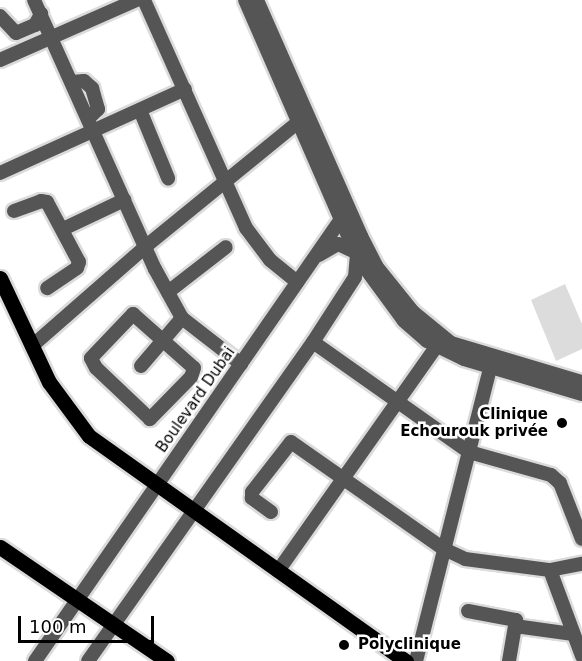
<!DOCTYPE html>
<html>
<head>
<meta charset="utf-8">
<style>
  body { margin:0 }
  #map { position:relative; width:582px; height:661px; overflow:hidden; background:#fff; font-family:"DejaVu Sans",sans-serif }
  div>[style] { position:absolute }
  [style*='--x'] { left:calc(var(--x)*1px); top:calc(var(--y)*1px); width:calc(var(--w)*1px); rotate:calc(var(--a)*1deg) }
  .green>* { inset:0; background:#dcdcdc }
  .roads { filter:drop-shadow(2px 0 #dbdbdb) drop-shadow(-2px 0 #dbdbdb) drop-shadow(0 2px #dbdbdb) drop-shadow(0 -2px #dbdbdb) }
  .minor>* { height:14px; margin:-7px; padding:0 7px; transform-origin:7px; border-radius:7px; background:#555 }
  .major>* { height:15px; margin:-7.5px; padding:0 7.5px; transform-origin:7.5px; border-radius:7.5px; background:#000 }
  .dots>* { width:16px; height:16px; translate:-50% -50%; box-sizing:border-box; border:3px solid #fff; border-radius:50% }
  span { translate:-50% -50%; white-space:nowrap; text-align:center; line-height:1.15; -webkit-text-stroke:5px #fff; paint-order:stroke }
  .street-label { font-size:15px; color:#000 }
  .poi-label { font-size:15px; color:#000; font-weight:700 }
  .right { translate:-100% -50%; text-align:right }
  .left { translate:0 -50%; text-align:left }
  .scale { position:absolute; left:18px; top:616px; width:136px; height:27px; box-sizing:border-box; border:3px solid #000; border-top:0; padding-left:8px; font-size:18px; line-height:21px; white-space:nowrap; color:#000; -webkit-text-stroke:4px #fff; paint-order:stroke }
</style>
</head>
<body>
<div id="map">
  <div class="green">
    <div style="clip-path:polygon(565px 284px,582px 324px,582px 349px,556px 361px,531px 300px)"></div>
  </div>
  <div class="roads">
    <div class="minor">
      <div style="--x:34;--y:0;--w:295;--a:65.8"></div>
      <div style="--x:155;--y:269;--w:56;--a:61.1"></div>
      <div style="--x:182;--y:318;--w:75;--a:37.9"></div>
      <div style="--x:144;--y:0;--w:250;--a:65.9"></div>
      <div style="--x:246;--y:228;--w:40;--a:53"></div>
      <div style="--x:270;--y:260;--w:35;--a:39"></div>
      <div style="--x:245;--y:0;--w:260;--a:66.4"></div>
      <div style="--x:349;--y:238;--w:35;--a:61"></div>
      <div style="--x:366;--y:269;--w:64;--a:53.8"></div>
      <div style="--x:404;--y:321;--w:30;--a:41"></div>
      <div style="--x:427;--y:341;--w:41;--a:25.9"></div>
      <div style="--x:464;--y:359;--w:123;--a:16.5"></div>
      <div style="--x:257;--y:0;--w:258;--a:66.2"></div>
      <div style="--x:361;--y:236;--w:34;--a:63"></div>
      <div style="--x:376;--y:266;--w:59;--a:51.2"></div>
      <div style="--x:413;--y:312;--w:49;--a:39.2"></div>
      <div style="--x:451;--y:343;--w:137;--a:16.6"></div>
      <div style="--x:0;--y:16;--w:23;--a:47"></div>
      <div style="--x:16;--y:33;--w:21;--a:-23"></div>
      <div style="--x:35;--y:25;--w:13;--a:-61"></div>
      <div style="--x:0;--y:60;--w:150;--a:-23.7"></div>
      <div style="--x:72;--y:82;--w:12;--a:-5"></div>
      <div style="--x:84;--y:81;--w:11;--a:41"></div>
      <div style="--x:92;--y:88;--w:22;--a:74"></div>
      <div style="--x:98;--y:109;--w:14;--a:135"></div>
      <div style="--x:140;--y:110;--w:74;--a:67.6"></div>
      <div style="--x:0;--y:173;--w:203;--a:-24.4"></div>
      <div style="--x:14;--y:211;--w:29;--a:-20"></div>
      <div style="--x:41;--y:201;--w:6;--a:9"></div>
      <div style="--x:47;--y:202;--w:68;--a:61.9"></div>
      <div style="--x:79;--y:262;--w:6;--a:108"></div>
      <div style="--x:77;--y:268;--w:36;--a:146"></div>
      <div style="--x:63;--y:229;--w:68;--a:-25.4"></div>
      <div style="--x:319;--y:255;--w:22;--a:-30"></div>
      <div style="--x:338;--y:244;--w:21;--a:25"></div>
      <div style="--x:168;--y:292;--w:73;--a:-37.8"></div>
      <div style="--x:133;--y:314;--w:81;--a:41.5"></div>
      <div style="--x:194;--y:368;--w:9;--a:108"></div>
      <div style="--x:191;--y:377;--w:59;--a:134.3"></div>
      <div style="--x:150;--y:419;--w:74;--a:-136.6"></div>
      <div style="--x:96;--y:368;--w:11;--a:-117"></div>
      <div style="--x:91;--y:358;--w:61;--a:-46.3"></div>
      <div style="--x:313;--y:342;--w:191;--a:35.2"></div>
      <div style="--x:469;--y:452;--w:85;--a:15.7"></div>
      <div style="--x:551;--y:475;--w:12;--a:42"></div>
      <div style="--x:560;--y:483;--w:60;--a:68.6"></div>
      <div style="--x:32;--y:346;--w:150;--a:-41.2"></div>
      <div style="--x:145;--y:247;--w:204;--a:-39.2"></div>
      <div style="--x:141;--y:366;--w:63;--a:-49.5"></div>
      <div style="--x:271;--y:512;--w:24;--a:-144"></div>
      <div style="--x:252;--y:498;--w:6;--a:-90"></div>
      <div style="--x:252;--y:492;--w:63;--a:-52"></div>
      <div style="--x:291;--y:442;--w:187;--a:35"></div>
      <div style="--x:444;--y:549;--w:23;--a:25"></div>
      <div style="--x:465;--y:559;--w:86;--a:7.4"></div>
      <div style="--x:550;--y:570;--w:33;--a:-11"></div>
      <div style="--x:550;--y:570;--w:92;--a:69.6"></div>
      <div style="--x:278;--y:571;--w:283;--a:-54.8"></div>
      <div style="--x:468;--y:611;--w:49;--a:10.6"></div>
      <div style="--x:516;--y:620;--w:42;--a:99.7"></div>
      <div style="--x:515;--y:626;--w:59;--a:7.9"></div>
      <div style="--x:35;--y:661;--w:538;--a:-55.3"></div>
      <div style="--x:88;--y:661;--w:390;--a:-54.8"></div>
      <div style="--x:313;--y:342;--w:77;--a:-57.1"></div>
      <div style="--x:355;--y:277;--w:21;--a:-85"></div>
      <div style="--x:416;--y:661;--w:309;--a:-75.8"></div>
    </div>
    <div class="major">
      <div style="--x:0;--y:278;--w:115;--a:64.8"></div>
      <div style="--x:49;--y:382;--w:67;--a:53.5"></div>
      <div style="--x:89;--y:436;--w:389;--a:35.4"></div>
      <div style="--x:0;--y:547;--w:202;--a:34.3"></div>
    </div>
  </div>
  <div class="dots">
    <div style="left:562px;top:423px;background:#000"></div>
    <div style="left:344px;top:645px;background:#000"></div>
  </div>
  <div class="street-label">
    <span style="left:196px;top:400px;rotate:-55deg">Boulevard Dubai</span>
  </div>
  <div class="poi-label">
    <span class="right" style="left:548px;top:423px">Clinique<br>Echourouk privée</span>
    <span class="left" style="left:358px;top:645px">Polyclinique</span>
  </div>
  <div class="scale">100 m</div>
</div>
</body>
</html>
